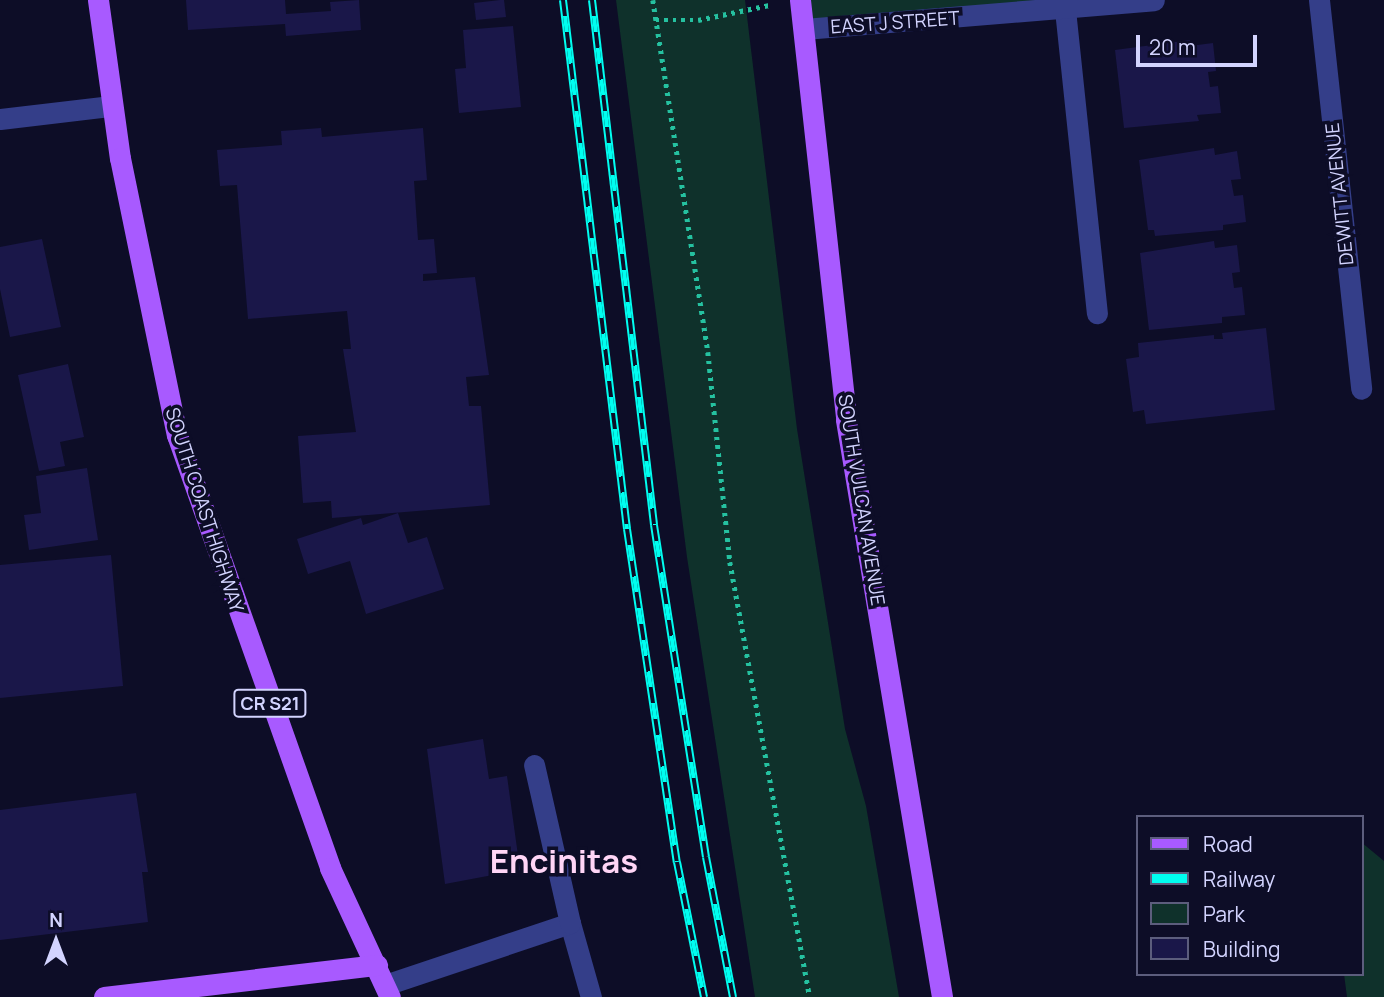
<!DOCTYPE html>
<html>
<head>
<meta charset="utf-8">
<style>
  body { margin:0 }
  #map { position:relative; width:1384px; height:997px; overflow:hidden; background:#0d0d27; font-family:Manrope,sans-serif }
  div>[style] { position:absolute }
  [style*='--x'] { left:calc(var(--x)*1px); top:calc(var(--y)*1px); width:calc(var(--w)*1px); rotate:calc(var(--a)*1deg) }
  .green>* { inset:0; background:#0f312b }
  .building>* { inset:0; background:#1a1749 }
  .path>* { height:4.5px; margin-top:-2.25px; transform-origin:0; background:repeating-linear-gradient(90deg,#25c1a0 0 3.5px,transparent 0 8.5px) }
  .minor>* { height:21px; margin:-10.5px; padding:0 10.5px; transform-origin:10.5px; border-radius:10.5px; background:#343e89 }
  .major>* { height:21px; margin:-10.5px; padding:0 10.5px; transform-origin:10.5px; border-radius:10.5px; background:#a85aff }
  .rail>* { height:8px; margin-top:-4px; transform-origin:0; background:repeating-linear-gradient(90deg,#0d0d27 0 16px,#00fef0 0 32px); box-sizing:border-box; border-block:2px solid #00fef0 }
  span { translate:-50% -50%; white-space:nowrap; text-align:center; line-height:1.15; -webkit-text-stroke:7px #0d0d27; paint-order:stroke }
  .shield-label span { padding:2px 5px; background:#0d0d27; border:2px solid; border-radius:5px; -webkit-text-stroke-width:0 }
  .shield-label { font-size:18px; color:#d3d4ff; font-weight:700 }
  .street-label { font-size:19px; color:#d3d4ff }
  .town-label { font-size:33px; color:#ffd5f6; font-weight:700 }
  .legend { position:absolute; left:1136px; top:815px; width:228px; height:161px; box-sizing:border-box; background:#0d0d27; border:2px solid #5c5d7d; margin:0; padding:9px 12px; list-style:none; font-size:21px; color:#d3d4ff }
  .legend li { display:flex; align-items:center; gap:14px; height:35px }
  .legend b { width:35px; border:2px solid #5c5d7d }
  .north { position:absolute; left:21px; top:906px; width:70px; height:70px; -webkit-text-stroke:5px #0d0d27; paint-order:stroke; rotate:0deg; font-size:19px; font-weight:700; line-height:28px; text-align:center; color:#d3d4ff }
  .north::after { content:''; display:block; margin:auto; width:24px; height:32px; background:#d3d4ff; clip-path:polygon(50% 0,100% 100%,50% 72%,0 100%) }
  .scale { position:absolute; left:1136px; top:35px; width:121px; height:32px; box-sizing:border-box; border:4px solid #d3d4ff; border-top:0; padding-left:9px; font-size:21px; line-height:24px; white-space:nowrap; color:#d3d4ff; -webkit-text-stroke:5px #0d0d27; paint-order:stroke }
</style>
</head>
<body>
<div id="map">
  <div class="green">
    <div style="clip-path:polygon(616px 0,745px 0,797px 429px,845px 729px,866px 806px,899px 997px,755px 997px,687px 557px)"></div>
    <div style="clip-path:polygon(796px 0,1046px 0,800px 30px)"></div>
    <div style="clip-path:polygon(1361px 842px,1384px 861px,1384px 997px,1347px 997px,1344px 974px,1361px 974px)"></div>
  </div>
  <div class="building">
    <div style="clip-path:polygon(186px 0,285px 0,286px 14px,331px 11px,330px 2px,359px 0,361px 30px,286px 36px,285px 24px,188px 30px)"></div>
    <div style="clip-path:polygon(500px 0,504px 0,506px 17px,476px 20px,474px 3px)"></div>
    <div style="clip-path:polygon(513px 26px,521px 107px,459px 113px,455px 69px,466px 68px,463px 30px)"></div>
    <div style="clip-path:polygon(1190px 40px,1190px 46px,1213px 43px,1216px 71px,1208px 72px,1210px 87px,1218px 86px,1221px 113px,1197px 115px,1199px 121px,1124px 128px,1115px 50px)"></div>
    <div style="clip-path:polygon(321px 128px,322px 137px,423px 128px,427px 180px,414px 181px,418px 240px,434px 239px,437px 273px,423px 274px,423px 281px,475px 277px,489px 375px,466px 377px,469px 406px,481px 406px,490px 505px,332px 518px,331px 501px,303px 503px,298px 436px,356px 432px,343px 349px,351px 349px,347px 311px,248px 319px,237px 185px,220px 186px,217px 150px,282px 145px,281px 131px)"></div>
    <div style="clip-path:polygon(1214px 148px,1215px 155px,1237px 151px,1241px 179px,1231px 180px,1234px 196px,1243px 195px,1246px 222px,1223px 225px,1223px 230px,1155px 236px,1154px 230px,1148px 230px,1139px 160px)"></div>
    <div style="clip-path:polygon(42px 239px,61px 327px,10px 337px,0 289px,0 247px)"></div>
    <div style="clip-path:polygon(1214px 241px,1215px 248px,1237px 245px,1240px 272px,1232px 273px,1234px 288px,1242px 287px,1245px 315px,1222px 317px,1222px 323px,1149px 330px,1140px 253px)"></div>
    <div style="clip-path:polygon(1266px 328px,1275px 410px,1146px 424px,1144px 410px,1133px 412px,1126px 359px,1139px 357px,1138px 343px,1214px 335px,1214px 339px,1223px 339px,1222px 333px)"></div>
    <div style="clip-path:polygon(68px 364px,84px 437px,60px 442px,65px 466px,39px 471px,18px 375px)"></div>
    <div style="clip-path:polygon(87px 468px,98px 540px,29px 550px,24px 515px,41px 513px,36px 476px)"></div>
    <div style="clip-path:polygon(398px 513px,408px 543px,427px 537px,444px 589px,366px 614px,350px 561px,308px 574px,297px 539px,361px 518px,363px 525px)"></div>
    <div style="clip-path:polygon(111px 555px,123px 686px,0 698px,0 565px)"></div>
    <div style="clip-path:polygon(483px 739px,489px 779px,507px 776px,520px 870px,445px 884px,427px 749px)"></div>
    <div style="clip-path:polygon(136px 793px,148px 872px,142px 872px,148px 922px,0 940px,0 810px)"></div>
  </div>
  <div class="path">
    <div style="--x:653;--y:0;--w:356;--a:81.1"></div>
    <div style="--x:708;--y:352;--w:211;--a:84"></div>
    <div style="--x:730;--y:562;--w:442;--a:79.6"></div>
    <div style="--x:656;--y:20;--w:42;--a:0"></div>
    <div style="--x:698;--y:20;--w:73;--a:-11.9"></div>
  </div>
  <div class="minor">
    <div style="--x:1064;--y:0;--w:315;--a:84"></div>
    <div style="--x:1319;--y:0;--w:391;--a:83.8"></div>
    <div style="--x:804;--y:29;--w:351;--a:-4.7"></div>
    <div style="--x:0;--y:119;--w:112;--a:-6.7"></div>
    <div style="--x:570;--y:923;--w:77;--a:74.2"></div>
    <div style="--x:385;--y:985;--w:195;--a:-18.5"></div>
    <div style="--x:570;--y:923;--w:162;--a:-102.8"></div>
  </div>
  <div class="major">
    <div style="--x:98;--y:0;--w:160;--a:82.1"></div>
    <div style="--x:120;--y:158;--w:283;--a:78.4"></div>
    <div style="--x:177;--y:435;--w:459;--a:70.5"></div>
    <div style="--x:330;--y:868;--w:142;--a:65.1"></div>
    <div style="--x:800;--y:0;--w:423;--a:83.7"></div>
    <div style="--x:846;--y:420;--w:585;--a:80.55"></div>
    <div style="--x:104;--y:997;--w:275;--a:-6.7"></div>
  </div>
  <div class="rail">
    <div style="--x:563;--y:0;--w:533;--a:83.1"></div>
    <div style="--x:627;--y:529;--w:337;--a:81.5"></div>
    <div style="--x:677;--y:862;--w:138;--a:78.7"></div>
    <div style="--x:592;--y:0;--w:529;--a:83.26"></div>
    <div style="--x:654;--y:525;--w:336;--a:81.1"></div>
    <div style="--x:706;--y:857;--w:143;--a:79.1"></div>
  </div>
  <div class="shield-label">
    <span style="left:270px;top:703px">CR S21</span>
  </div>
  <div class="street-label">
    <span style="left:895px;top:23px;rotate:-4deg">EAST J STREET</span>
    <span style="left:1340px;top:194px;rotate:-96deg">DEWITT AVENUE</span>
    <span style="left:861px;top:500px;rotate:81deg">SOUTH VULCAN AVENUE</span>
    <span style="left:204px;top:510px;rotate:72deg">SOUTH COAST HIGHWAY</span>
  </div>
  <div class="town-label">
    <span style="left:564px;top:861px">Encinitas</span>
  </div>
  <ul class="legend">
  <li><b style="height:9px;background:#a85aff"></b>Road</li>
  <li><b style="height:9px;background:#00fef0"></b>Railway</li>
  <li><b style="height:19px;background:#0f312b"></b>Park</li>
  <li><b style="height:19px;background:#1a1749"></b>Building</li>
  </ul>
  <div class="north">N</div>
  <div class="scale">20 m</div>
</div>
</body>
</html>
